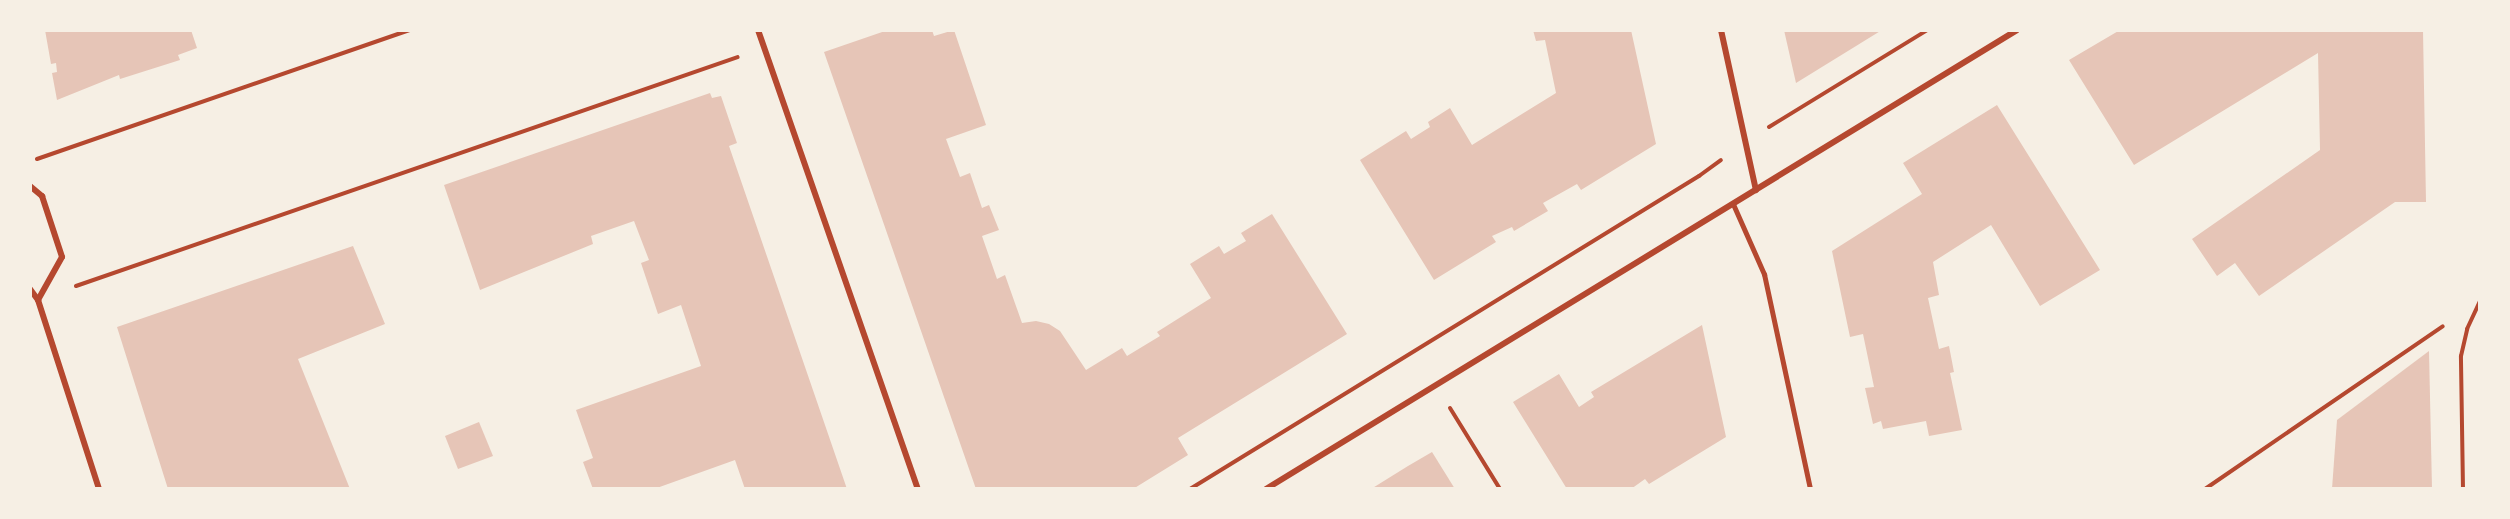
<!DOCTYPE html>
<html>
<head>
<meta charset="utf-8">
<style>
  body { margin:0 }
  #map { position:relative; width:2510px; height:519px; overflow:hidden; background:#f6efe4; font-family:Poppins,sans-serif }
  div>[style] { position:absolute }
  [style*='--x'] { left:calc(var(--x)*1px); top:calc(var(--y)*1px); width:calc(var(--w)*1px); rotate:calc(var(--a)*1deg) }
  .building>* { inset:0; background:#e6c5b7 }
  .path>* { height:4px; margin:-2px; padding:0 2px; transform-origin:2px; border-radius:2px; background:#b5482f }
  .pedestrian>* { height:5px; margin:-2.5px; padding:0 2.5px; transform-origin:2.5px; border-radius:2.5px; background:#b5482f }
  .minor>* { height:6px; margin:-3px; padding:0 3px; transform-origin:3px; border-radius:3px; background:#b5482f }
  span { translate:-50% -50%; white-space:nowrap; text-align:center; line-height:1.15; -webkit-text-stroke:6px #f6efe4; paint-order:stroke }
  .frame { position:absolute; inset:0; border:32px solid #f6efe4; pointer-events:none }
</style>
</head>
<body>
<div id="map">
  <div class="building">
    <div style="clip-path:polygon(45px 30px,191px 30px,197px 48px,178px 55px,180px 60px,120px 79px,119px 75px,57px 100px,52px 73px,57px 72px,56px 63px,51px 64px)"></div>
    <div style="clip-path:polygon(888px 30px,932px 30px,934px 36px,954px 30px,986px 125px,946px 139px,960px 177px,970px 173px,982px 208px,989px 205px,999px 230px,982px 236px,997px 279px,1005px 275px,1022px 323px,1036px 321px,1049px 324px,1060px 331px,1086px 370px,1122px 348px,1127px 356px,1160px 336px,1157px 332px,1211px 298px,1190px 264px,1219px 246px,1224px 254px,1246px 241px,1241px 233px,1272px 214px,1347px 334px,1178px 438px,1188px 455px,1133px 489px,976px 489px,824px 52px)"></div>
    <div style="clip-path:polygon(1533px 30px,1631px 30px,1656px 144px,1581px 190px,1577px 184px,1543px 203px,1548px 211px,1514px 231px,1512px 227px,1492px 236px,1496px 242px,1434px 280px,1360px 160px,1406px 131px,1411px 139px,1430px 127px,1428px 122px,1450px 108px,1472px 145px,1556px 93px,1545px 40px,1536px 41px)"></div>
    <div style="clip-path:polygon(1784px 30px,1882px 30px,1796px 83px)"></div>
    <div style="clip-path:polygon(2120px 30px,2423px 30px,2426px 202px,2395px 202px,2259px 296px,2235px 263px,2217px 276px,2192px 239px,2320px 150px,2318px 53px,2134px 165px,2069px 60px)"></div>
    <div style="clip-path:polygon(710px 93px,712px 98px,721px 96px,737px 143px,729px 146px,847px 489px,745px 489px,735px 460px,654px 489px,593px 489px,583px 462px,593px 458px,576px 410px,701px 366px,681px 305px,658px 314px,641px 263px,649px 260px,634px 221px,591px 236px,593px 244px,480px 290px,444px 185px)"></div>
    <div style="clip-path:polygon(1997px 105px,2100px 270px,2040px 306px,1991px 225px,1933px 262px,1939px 295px,1928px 298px,1939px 349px,1949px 346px,1954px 372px,1950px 373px,1962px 430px,1929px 436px,1926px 421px,1883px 429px,1881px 421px,1873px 424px,1865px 388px,1874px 387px,1863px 334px,1850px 337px,1832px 251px,1922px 194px,1903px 163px)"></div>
    <div style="clip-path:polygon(353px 246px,385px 324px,298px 359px,350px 489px,168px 489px,117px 327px)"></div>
    <div style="clip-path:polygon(1702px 325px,1726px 437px,1649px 484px,1645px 479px,1631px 489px,1567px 489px,1513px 402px,1559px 374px,1579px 407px,1594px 397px,1591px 392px)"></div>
    <div style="clip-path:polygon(2429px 351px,2432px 489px,2332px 489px,2337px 420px)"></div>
    <div style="clip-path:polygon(479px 422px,493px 456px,458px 469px,445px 436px)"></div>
    <div style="clip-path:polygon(1432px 452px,1455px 489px,1371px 489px,1408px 466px)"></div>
  </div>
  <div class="path">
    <div style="--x:1769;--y:127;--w:185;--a:-31.5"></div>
    <div style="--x:37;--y:159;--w:395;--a:-19.1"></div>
    <div style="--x:76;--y:286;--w:700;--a:-19.08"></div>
    <div style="--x:1450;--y:408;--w:95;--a:58.3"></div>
    <div style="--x:1190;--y:489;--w:598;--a:-31.59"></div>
    <div style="--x:1699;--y:176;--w:27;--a:-36"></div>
    <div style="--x:2205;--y:489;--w:288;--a:-34.4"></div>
    <div style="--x:2463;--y:489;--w:133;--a:-90.9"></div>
    <div style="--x:2461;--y:356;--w:28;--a:-77"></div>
    <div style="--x:2467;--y:329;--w:31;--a:-65"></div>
  </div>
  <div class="pedestrian">
    <div style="--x:1733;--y:204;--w:77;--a:66.1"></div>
    <div style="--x:1764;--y:274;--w:220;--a:77.9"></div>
  </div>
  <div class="minor">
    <div style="--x:758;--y:30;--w:486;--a:70.8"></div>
    <div style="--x:1721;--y:30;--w:164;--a:77.7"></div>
    <div style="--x:30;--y:186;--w:16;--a:40"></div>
    <div style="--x:42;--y:196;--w:64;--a:71.8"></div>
    <div style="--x:62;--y:257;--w:49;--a:119.2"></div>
    <div style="--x:30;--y:289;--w:14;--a:54"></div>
    <div style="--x:38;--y:300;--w:199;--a:72.1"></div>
    <div style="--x:1266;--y:489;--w:880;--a:-31.43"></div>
  </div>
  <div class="frame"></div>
</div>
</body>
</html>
